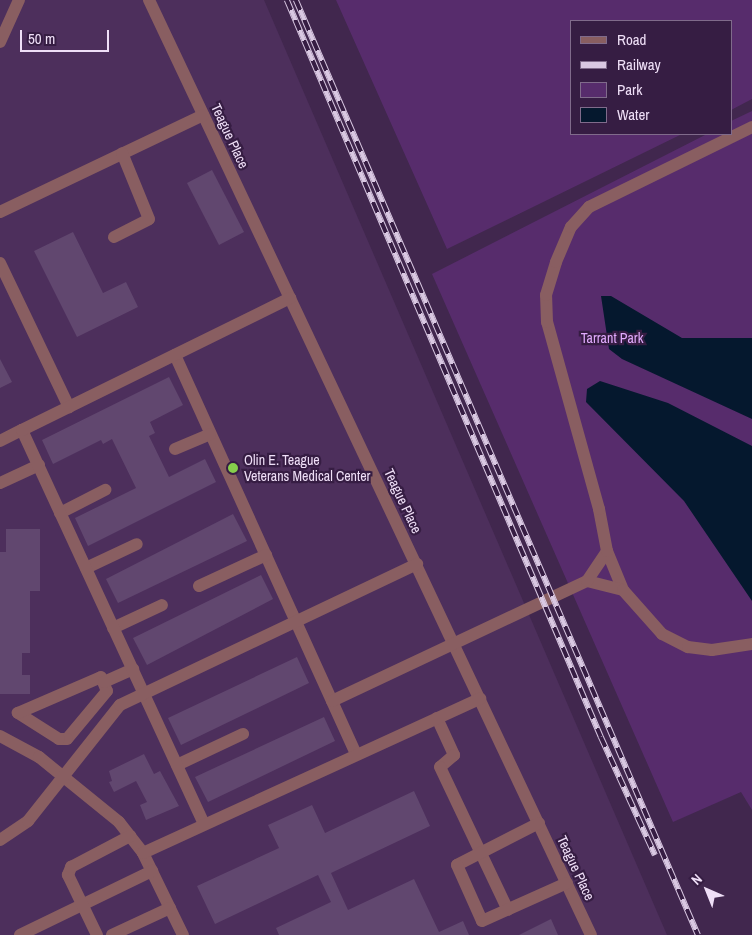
<!DOCTYPE html>
<html>
<head>
<meta charset="utf-8">
<style>
  body { margin:0 }
  #map { position:relative; width:752px; height:935px; overflow:hidden; background:#41274e; font-family:"Archivo Narrow",sans-serif }
  div>[style] { position:absolute }
  [style*='--x'] { left:calc(var(--x)*1px); top:calc(var(--y)*1px); width:calc(var(--w)*1px); rotate:calc(var(--a)*1deg) }
  .built>* { inset:0; background:#4d2f5c }
  .green>* { inset:0; background:#572c6c }
  .water>* { inset:0; background:#05182e }
  .building>* { inset:0; background:#61476f }
  .minor>* { height:12px; margin:-6px; padding:0 6px; transform-origin:6px; border-radius:6px; background:#895e61 }
  .rail>* { height:5.5px; margin-top:-2.75px; transform-origin:0; background:repeating-linear-gradient(90deg,#361d43 0 11px,#d9c8e2 0 22px); box-sizing:border-box; border-block:1px solid #d9c8e2 }
  .dots>* { width:14px; height:14px; translate:-50% -50%; box-sizing:border-box; border:2px solid #361d43; border-radius:50% }
  span { translate:-50% -50%; white-space:nowrap; text-align:center; line-height:1.15; -webkit-text-stroke:4.5px #361d43; paint-order:stroke }
  .street-label { font-size:14px; color:#efdff7 }
  .park-label { font-size:14px; color:#e1abfd }
  .poi-label { font-size:14px; color:#efdff7 }
  .left { translate:0 -50%; text-align:left }
  .legend { position:absolute; left:570px; top:20px; width:162px; height:115px; box-sizing:border-box; background:#361d43; border:1px solid #806b8b; margin:0; padding:6px 9px; list-style:none; font-size:15px; color:#efdff7 }
  .legend li { display:flex; align-items:center; gap:10px; height:25px }
  .legend b { width:25px; border:1px solid #806b8b }
  .north { position:absolute; left:682px; top:865px; width:50px; height:50px; -webkit-text-stroke:4px #361d43; paint-order:stroke; rotate:316deg; font-size:14px; font-weight:700; line-height:20px; text-align:center; color:#efdff7 }
  .north::after { content:''; display:block; margin:auto; width:18px; height:22px; background:#efdff7; clip-path:polygon(50% 0,100% 100%,50% 72%,0 100%) }
  .scale { position:absolute; left:20px; top:30px; width:89px; height:22px; box-sizing:border-box; border:2px solid #efdff7; border-top:0; padding-left:6px; font-size:15px; line-height:18px; white-space:nowrap; color:#efdff7; -webkit-text-stroke:4px #361d43; paint-order:stroke }
</style>
</head>
<body>
<div id="map">
  <div class="built">
    <div style="clip-path:polygon(0 0,264px 0,667px 935px,0 935px)"></div>
  </div>
  <div class="green">
    <div style="clip-path:polygon(336px 0,752px 0,752px 99px,731px 110px,731px 21px,571px 21px,571px 134px,682px 134px,447px 249px)"></div>
    <div style="clip-path:polygon(752px 111px,752px 810px,741px 792px,673px 822px,432px 274px,707px 134px,731px 134px,731px 121px)"></div>
  </div>
  <div class="water">
    <div style="clip-path:polygon(601px 296px,611px 296px,682px 338px,752px 338px,752px 419px,622px 359px,609px 349px)"></div>
    <div style="clip-path:polygon(600px 381px,668px 403px,752px 446px,752px 601px,684px 501px,586px 402px,587px 389px)"></div>
  </div>
  <div class="building">
    <div style="clip-path:polygon(212px 170px,244px 232px,219px 245px,187px 183px)"></div>
    <div style="clip-path:polygon(73px 232px,103px 293px,126px 282px,138px 307px,77px 337px,34px 251px)"></div>
    <div style="clip-path:polygon(0 359px,12px 382px,0 388px)"></div>
    <div style="clip-path:polygon(169px 377px,183px 405px,150px 422px,155px 433px,149px 436px,169px 477px,205px 459px,216px 482px,88px 546px,75px 518px,136px 488px,112px 439px,103px 444px,101px 440px,53px 464px,42px 440px)"></div>
    <div style="clip-path:polygon(233px 514px,247px 541px,118px 603px,106px 579px)"></div>
    <div style="clip-path:polygon(6px 529px,40px 529px,40px 591px,30px 591px,30px 653px,22px 653px,22px 675px,30px 675px,30px 694px,0 694px,0 552px,6px 552px)"></div>
    <div style="clip-path:polygon(261px 575px,273px 599px,147px 665px,133px 638px)"></div>
    <div style="clip-path:polygon(297px 657px,309px 683px,181px 745px,168px 718px)"></div>
    <div style="clip-path:polygon(324px 717px,335px 741px,208px 802px,195px 777px)"></div>
    <div style="clip-path:polygon(144px 754px,154px 774px,160px 771px,179px 806px,146px 820px,140px 805px,147px 802px,136px 781px,114px 792px,109px 782px,112px 781px,109px 771px)"></div>
    <div style="clip-path:polygon(414px 791px,430px 826px,331px 873px,348px 910px,414px 879px,439px 932px,463px 921px,469px 935px,279px 935px,276px 928px,331px 902px,318px 875px,215px 924px,197px 886px,279px 848px,268px 825px,312px 805px,325px 833px)"></div>
    <div style="clip-path:polygon(551px 919px,558px 935px,519px 935px)"></div>
  </div>
  <div class="minor">
    <div style="--x:149;--y:0;--w:1034;--a:64.7"></div>
    <div style="--x:0;--y:42;--w:46;--a:-65.7"></div>
    <div style="--x:0;--y:212;--w:225;--a:-25.5"></div>
    <div style="--x:114;--y:237;--w:39;--a:-27"></div>
    <div style="--x:149;--y:219;--w:71;--a:-112.2"></div>
    <div style="--x:0;--y:263;--w:160;--a:64.4"></div>
    <div style="--x:175;--y:355;--w:438;--a:65.6"></div>
    <div style="--x:0;--y:441;--w:25;--a:-27"></div>
    <div style="--x:175;--y:449;--w:38;--a:-23"></div>
    <div style="--x:0;--y:483;--w:43;--a:-24.8"></div>
    <div style="--x:60;--y:513;--w:51;--a:-27.1"></div>
    <div style="--x:607;--y:551;--w:42;--a:67.7"></div>
    <div style="--x:86;--y:568;--w:56;--a:-25.2"></div>
    <div style="--x:587;--y:581;--w:37;--a:14"></div>
    <div style="--x:623;--y:590;--w:59;--a:48.4"></div>
    <div style="--x:662;--y:634;--w:29;--a:27"></div>
    <div style="--x:688;--y:647;--w:24;--a:7"></div>
    <div style="--x:712;--y:650;--w:40;--a:-8.5"></div>
    <div style="--x:199;--y:586;--w:74;--a:-24.8"></div>
    <div style="--x:113;--y:628;--w:54;--a:-25.1"></div>
    <div style="--x:101;--y:677;--w:15;--a:67"></div>
    <div style="--x:107;--y:691;--w:62;--a:129.8"></div>
    <div style="--x:67;--y:739;--w:8;--a:180"></div>
    <div style="--x:59;--y:739;--w:49;--a:-147.6"></div>
    <div style="--x:18;--y:713;--w:90;--a:-23.4"></div>
    <div style="--x:104;--y:682;--w:32;--a:-24"></div>
    <div style="--x:332;--y:701;--w:282;--a:-25.2"></div>
    <div style="--x:587;--y:581;--w:36;--a:-56"></div>
    <div style="--x:607;--y:551;--w:43;--a:-100.8"></div>
    <div style="--x:599;--y:509;--w:194;--a:-105.5"></div>
    <div style="--x:547;--y:322;--w:27;--a:-92"></div>
    <div style="--x:546;--y:295;--w:34;--a:-73"></div>
    <div style="--x:556;--y:262;--w:38;--a:-67"></div>
    <div style="--x:571;--y:227;--w:27;--a:-48"></div>
    <div style="--x:589;--y:207;--w:182;--a:-26.1"></div>
    <div style="--x:437;--y:718;--w:41;--a:65.3"></div>
    <div style="--x:454;--y:755;--w:18;--a:139"></div>
    <div style="--x:440;--y:767;--w:158;--a:64.6"></div>
    <div style="--x:0;--y:736;--w:44;--a:28.3"></div>
    <div style="--x:39;--y:757;--w:103;--a:39.1"></div>
    <div style="--x:119;--y:822;--w:39;--a:52"></div>
    <div style="--x:143;--y:853;--w:91;--a:64"></div>
    <div style="--x:177;--y:765;--w:73;--a:-25.2"></div>
    <div style="--x:539;--y:823;--w:92;--a:152.9"></div>
    <div style="--x:457;--y:865;--w:61;--a:65.9"></div>
    <div style="--x:482;--y:921;--w:93;--a:-24.1"></div>
    <div style="--x:204;--y:824;--w:434;--a:-114.8"></div>
    <div style="--x:22;--y:430;--w:299;--a:-26.2"></div>
    <div style="--x:0;--y:840;--w:34;--a:-34"></div>
    <div style="--x:28;--y:821;--w:148;--a:-51.6"></div>
    <div style="--x:120;--y:705;--w:329;--a:-25.4"></div>
    <div style="--x:143;--y:853;--w:371;--a:-24.6"></div>
    <div style="--x:20;--y:935;--w:147;--a:-25.9"></div>
    <div style="--x:97;--y:935;--w:67;--a:-115.8"></div>
    <div style="--x:68;--y:875;--w:9;--a:-69"></div>
    <div style="--x:71;--y:867;--w:67;--a:-27.7"></div>
    <div style="--x:112;--y:935;--w:64;--a:-25"></div>
  </div>
  <div class="rail">
    <div style="--x:287;--y:0;--w:801;--a:66.92"></div>
    <div style="--x:601;--y:737;--w:130;--a:65.4"></div>
    <div style="--x:296;--y:0;--w:1018;--a:66.73"></div>
  </div>
  <div class="dots">
    <div style="left:233px;top:468px;background:#86cf4c"></div>
  </div>
  <div class="street-label">
    <span style="left:230px;top:136px;rotate:65deg">Teague Place</span>
    <span style="left:403px;top:501px;rotate:65deg">Teague Place</span>
    <span style="left:576px;top:868px;rotate:65deg">Teague Place</span>
  </div>
  <div class="park-label">
    <span style="left:612px;top:338px">Tarrant Park</span>
  </div>
  <div class="poi-label">
    <span class="left" style="left:244px;top:468px">Olin E. Teague<br>Veterans Medical Center</span>
  </div>
  <ul class="legend">
  <li><b style="height:6px;background:#895e61"></b>Road</li>
  <li><b style="height:6px;background:#d9c8e2"></b>Railway</li>
  <li><b style="height:14px;background:#572c6c"></b>Park</li>
  <li><b style="height:14px;background:#05182e"></b>Water</li>
  </ul>
  <div class="north">N</div>
  <div class="scale">50 m</div>
</div>
</body>
</html>
